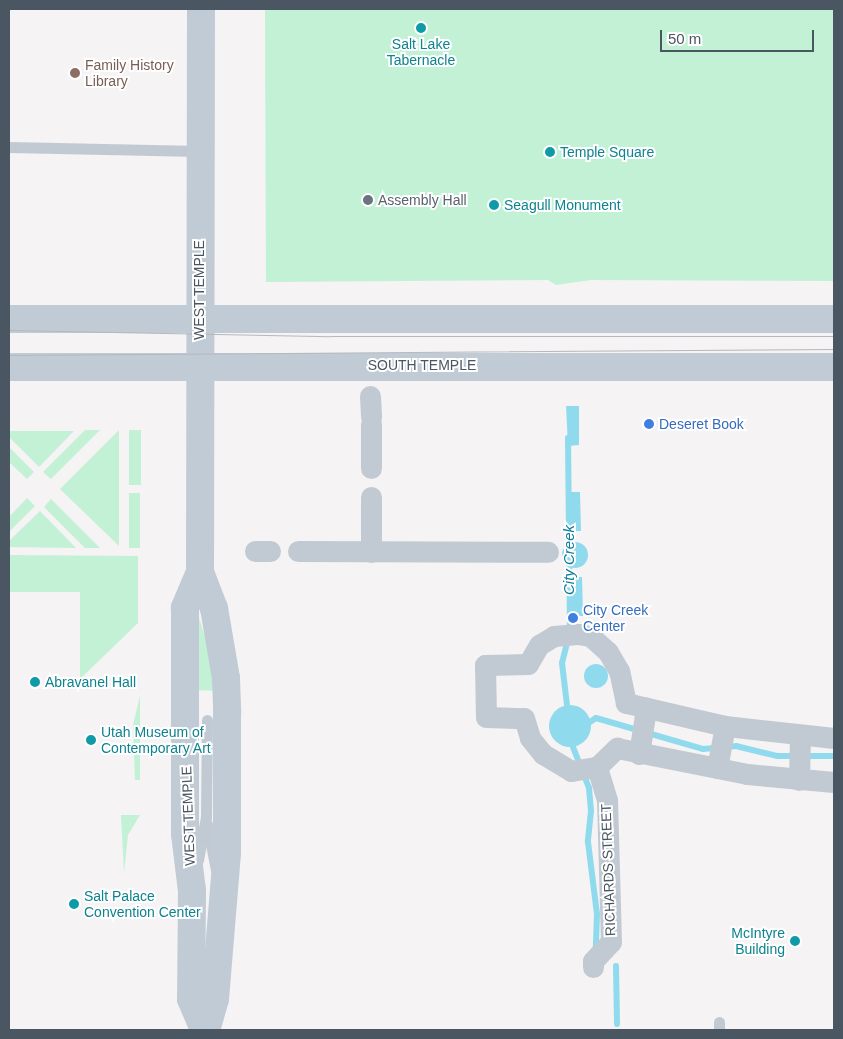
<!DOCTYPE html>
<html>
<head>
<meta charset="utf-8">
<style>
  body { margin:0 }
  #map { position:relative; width:843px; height:1039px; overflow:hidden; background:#f5f3f3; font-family:Arial,sans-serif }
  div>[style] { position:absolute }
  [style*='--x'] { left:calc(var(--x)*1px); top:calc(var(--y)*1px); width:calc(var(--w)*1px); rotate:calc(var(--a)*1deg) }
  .green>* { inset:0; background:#c3f1d5 }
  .water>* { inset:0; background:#90daee }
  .round { border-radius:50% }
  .stream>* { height:6px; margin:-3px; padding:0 3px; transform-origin:3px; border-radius:3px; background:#90daee }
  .lane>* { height:11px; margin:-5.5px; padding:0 5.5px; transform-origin:5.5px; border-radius:5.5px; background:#c1cad2 }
  .street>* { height:21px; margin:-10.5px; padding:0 10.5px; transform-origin:10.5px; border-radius:10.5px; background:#c1cad2 }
  .secondary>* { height:28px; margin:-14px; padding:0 14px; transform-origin:14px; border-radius:14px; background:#c1cbd6 }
  .tram>* { height:1px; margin:-0.5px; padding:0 0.5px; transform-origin:0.5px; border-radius:0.5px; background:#b5b8bd }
  .street-bridge>* { height:21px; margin:-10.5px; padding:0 10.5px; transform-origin:10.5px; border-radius:10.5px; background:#c1cad2 }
  .dots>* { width:14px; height:14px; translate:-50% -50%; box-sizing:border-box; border:2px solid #fff; border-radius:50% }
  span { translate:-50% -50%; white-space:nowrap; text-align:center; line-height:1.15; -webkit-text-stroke:4px #fff; paint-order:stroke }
  .culture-label { font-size:14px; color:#0d838f }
  .left { translate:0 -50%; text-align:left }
  .right { translate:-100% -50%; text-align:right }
  .education-label { font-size:14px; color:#785e54 }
  .worship-label { font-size:14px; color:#5b616d }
  .street-label { font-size:14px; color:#4a5661 }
  .shop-label { font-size:14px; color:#366cbe }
  .water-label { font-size:15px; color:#0c7c9b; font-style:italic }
  .frame { position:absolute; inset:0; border:10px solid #4a5661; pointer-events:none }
  .scale { position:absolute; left:660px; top:30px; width:154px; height:22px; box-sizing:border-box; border:2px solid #4a5661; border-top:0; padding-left:6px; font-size:15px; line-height:18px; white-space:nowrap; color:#4a5661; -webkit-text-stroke:4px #fff; paint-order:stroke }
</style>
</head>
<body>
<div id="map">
  <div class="green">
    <div style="clip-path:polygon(265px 9px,834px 9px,834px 281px,591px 280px,556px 285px,548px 280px,266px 282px)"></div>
    <div style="clip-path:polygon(85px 430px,100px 430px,51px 479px,43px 472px)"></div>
    <div style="clip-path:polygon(119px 430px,119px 546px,60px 489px)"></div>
    <div style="clip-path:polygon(129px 430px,141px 430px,141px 485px,129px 485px)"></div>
    <div style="clip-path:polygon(9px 431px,74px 431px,39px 467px,9px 437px)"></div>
    <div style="clip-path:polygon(9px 447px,34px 472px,27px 479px,9px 462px)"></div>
    <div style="clip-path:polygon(129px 493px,140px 493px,140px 548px,129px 548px)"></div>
    <div style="clip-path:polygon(27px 498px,35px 506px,9px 532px,9px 517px)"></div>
    <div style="clip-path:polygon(51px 499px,100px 548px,85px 548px,44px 507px)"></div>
    <div style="clip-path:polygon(40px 511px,76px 548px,9px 547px,9px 541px)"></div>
    <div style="clip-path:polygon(9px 555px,138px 556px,138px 623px,80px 679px,80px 592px,9px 592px)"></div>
    <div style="clip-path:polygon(198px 615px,219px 681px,219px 691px,193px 690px)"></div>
    <div style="clip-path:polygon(140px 696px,140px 780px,135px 780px,133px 725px)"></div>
    <div style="clip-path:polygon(121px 815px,140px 815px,128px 835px,124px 873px)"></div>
  </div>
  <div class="water">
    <div style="clip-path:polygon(566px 406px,579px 406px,579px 445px,568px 446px)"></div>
    <div style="clip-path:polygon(569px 492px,580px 492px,581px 531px,569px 531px)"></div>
    <div class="round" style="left:562px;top:542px;width:26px;height:26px"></div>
    <div style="clip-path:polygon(569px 577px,582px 577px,583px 616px,570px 616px)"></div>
    <div class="round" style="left:584px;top:664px;width:24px;height:24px"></div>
    <div class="round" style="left:549px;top:705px;width:42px;height:42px"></div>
  </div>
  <div class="stream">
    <div style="--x:567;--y:705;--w:42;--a:-96.8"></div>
    <div style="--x:562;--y:663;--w:34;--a:-76"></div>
    <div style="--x:570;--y:630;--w:192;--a:-90.6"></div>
    <div style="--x:590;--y:722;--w:7;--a:-34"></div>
    <div style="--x:596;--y:718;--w:111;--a:16.2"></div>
    <div style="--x:703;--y:749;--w:33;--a:-5"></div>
    <div style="--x:736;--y:746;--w:42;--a:13.7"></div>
    <div style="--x:777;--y:756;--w:57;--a:0"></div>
    <div style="--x:573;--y:747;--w:44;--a:68.7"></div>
    <div style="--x:589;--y:788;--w:23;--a:85"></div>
    <div style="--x:591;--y:811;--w:31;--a:96"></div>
    <div style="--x:588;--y:842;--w:73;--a:82.9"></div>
    <div style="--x:597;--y:914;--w:35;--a:92"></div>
    <div style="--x:616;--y:966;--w:58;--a:89"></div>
  </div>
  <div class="lane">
    <div style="--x:9;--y:147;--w:191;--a:1.2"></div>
    <div style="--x:207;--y:824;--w:47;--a:78.9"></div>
    <div style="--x:198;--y:860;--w:44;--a:-79.5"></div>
    <div style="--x:206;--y:817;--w:97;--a:-89.4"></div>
    <div style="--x:719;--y:1030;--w:8;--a:-90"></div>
  </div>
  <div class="street">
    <div style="--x:370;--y:396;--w:21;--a:87"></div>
    <div style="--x:371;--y:424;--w:44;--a:90"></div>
    <div style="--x:371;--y:497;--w:55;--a:90"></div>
    <div style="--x:255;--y:551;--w:15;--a:0"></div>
    <div style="--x:298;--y:551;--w:250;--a:0.2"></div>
    <div style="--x:834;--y:738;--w:110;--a:-173.7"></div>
    <div style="--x:725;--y:726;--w:102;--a:-166.9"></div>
    <div style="--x:626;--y:703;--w:33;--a:-102"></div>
    <div style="--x:619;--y:671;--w:22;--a:-120"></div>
    <div style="--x:608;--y:652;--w:24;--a:-138"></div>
    <div style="--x:590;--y:636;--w:13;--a:-171"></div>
    <div style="--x:577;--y:634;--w:23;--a:175"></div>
    <div style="--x:554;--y:636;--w:17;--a:149"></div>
    <div style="--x:539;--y:645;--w:22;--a:120"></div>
    <div style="--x:528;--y:664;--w:43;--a:178.7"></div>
    <div style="--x:485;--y:665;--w:52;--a:88.9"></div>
    <div style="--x:486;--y:717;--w:38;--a:2"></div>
    <div style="--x:524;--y:718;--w:21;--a:73"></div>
    <div style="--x:530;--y:738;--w:21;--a:51"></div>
    <div style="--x:543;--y:754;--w:33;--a:31"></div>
    <div style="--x:571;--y:771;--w:26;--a:-9"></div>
    <div style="--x:597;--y:767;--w:28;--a:-44"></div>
    <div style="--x:617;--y:748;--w:133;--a:11.3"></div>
    <div style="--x:747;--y:774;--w:87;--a:5.3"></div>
    <div style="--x:593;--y:967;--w:6;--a:-90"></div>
    <div style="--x:593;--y:961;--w:26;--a:-47"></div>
    <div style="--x:611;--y:942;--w:142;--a:-91.6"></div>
    <div style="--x:607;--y:800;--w:34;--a:-107"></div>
  </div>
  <div class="secondary">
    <div style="--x:201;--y:9;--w:563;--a:90.1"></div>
    <div style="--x:200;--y:572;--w:39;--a:69"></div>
    <div style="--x:214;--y:608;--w:71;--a:80.3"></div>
    <div style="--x:226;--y:678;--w:35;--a:88"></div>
    <div style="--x:227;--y:713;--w:140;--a:90"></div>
    <div style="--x:227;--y:853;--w:146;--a:94.7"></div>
    <div style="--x:215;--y:999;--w:32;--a:106"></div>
    <div style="--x:9;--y:319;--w:825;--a:0"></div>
    <div style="--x:9;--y:367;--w:825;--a:0"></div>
    <div style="--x:200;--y:572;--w:39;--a:113"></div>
    <div style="--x:185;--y:608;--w:226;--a:90"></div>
    <div style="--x:185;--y:834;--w:57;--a:83"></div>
    <div style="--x:192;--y:891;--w:108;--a:90.5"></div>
    <div style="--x:191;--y:999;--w:34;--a:67"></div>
  </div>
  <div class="tram">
    <div style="--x:9;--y:330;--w:321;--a:1.1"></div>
    <div style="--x:330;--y:336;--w:504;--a:0"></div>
    <div style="--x:9;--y:355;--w:825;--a:-0.42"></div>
  </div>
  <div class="street-bridge">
    <div style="--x:639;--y:754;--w:47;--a:-81.3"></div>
    <div style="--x:717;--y:768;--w:43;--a:-79.2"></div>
    <div style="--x:799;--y:780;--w:43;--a:-88.7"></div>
  </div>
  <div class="dots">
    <div style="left:421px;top:28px;background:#0f9aa8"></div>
    <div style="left:75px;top:73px;background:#8d6e63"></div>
    <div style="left:550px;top:152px;background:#0f9aa8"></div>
    <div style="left:368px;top:200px;background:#6b7280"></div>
    <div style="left:494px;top:205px;background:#0f9aa8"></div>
    <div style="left:649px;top:424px;background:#3f7fe0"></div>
    <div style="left:573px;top:618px;background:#3f7fe0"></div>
    <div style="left:35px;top:682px;background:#0f9aa8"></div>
    <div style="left:91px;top:740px;background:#0f9aa8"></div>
    <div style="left:74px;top:904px;background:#0f9aa8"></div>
    <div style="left:795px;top:941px;background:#0f9aa8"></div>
  </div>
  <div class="culture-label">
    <span style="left:421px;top:52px">Salt Lake<br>Tabernacle</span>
    <span class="left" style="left:560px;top:152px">Temple Square</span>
    <span class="left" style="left:504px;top:205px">Seagull Monument</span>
    <span class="left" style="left:45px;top:682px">Abravanel Hall</span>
    <span class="left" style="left:101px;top:740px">Utah Museum of<br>Contemporary Art</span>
    <span class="left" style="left:84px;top:904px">Salt Palace<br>Convention Center</span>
    <span class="right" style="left:785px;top:941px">McIntyre<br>Building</span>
  </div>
  <div class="education-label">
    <span class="left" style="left:85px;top:73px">Family History<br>Library</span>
  </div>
  <div class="worship-label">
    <span class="left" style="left:378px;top:200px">Assembly Hall</span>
  </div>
  <div class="street-label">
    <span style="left:199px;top:290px;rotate:-90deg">WEST TEMPLE</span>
    <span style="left:422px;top:365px">SOUTH TEMPLE</span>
    <span style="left:188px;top:816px;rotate:-92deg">WEST TEMPLE</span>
    <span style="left:608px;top:870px;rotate:-92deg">RICHARDS STREET</span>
  </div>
  <div class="shop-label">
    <span class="left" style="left:659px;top:424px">Deseret Book</span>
    <span class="left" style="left:583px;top:618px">City Creek<br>Center</span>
  </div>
  <div class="water-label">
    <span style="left:569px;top:560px;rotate:-90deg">City Creek</span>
  </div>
  <div class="frame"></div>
  <div class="scale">50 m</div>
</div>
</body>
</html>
